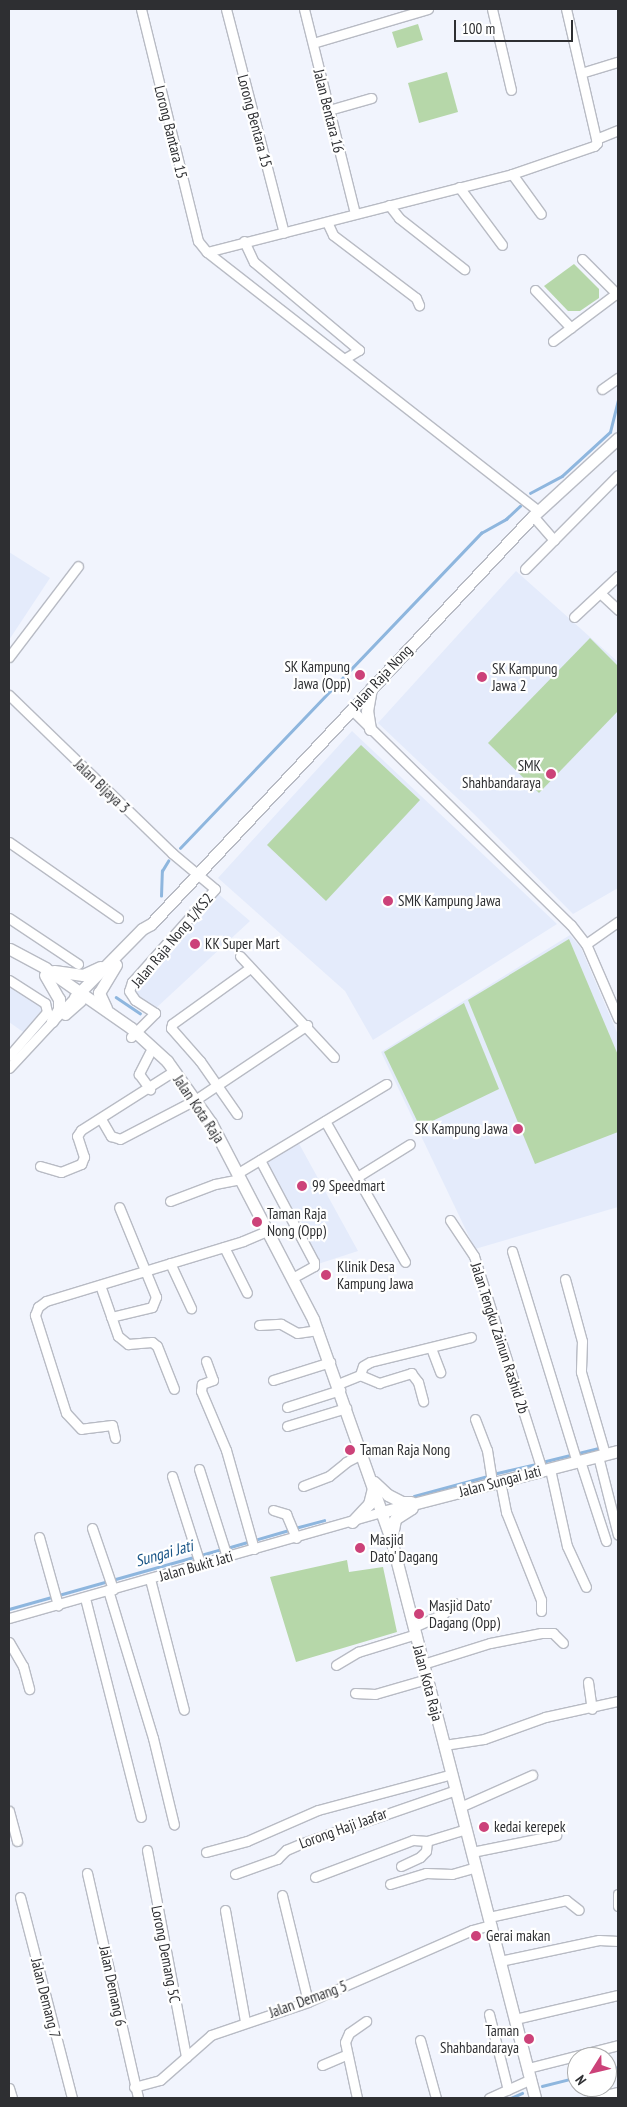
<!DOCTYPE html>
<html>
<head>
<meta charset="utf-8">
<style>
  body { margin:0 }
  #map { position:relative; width:627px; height:2107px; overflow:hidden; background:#f1f4fd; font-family:"PT Sans Narrow",sans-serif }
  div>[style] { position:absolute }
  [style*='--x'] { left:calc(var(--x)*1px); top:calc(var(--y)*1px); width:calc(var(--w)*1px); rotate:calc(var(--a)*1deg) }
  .built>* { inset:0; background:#e4ebfb }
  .green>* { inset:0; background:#b6d7a9 }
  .stream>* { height:2.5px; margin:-1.25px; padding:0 1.25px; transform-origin:1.25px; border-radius:1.25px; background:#8eb6de }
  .roads { filter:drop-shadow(1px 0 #b8bbc4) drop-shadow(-1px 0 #b8bbc4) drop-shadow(0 1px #b8bbc4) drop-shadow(0 -1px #b8bbc4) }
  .minor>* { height:9px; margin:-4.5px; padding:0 4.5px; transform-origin:4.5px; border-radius:4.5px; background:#fff }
  .major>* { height:11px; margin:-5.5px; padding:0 5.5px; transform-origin:5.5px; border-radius:5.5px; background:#fff }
  .dots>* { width:14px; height:14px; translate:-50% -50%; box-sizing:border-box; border:2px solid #fff; border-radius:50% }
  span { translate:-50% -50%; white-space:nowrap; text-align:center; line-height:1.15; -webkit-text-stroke:4.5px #fff; paint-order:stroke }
  .street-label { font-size:15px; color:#2e2f32 }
  .poi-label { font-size:15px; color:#2e2f32 }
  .right { translate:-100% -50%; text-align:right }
  .left { translate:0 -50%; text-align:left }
  .water-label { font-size:16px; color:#185486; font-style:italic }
  .frame { position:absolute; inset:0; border:10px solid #2e2f32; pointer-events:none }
  .north { position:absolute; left:567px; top:2047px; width:50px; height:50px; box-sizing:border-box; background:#fff; border:1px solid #abacad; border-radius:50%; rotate:234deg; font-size:14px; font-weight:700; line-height:20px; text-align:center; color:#2e2f32 }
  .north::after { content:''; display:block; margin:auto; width:18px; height:22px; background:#cc4279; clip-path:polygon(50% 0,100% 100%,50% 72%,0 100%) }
  .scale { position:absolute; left:454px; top:20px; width:119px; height:22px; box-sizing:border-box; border:2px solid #2e2f32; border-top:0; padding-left:6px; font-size:15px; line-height:18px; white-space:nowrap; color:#2e2f32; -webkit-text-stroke:4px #fff; paint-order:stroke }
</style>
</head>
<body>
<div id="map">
  <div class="built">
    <div style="clip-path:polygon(9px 552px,50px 578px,9px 640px)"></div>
    <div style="clip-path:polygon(516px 571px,618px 662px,618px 888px,573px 914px,474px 814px,378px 723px)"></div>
    <div style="clip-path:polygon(352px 731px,557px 924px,373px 1040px,345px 991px,218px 878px)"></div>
    <div style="clip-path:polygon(216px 892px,250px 921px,155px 1009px,138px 998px,135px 984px)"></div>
    <div style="clip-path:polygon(570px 935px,581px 948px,618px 1035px,618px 1207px,475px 1249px,381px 1052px)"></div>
    <div style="clip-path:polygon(9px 983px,43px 1005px,44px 1012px,26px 1034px,9px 1022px)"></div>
    <div style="clip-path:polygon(297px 1140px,358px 1251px,318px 1264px,263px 1161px)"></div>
  </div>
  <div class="green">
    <div style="clip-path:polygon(418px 24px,423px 40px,397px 48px,392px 32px)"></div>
    <div style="clip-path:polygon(447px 72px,458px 112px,419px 123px,408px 83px)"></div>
    <div style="clip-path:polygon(574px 264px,599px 289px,599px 298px,580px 311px,568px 311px,544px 286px)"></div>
    <div style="clip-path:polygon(590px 638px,618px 666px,618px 711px,539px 793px,488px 743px)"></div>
    <div style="clip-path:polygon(361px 745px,420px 800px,326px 901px,267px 845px)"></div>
    <div style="clip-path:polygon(569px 939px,618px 1055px,618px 1132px,535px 1164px,468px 1000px)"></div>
    <div style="clip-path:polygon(464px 1003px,499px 1089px,420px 1127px,384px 1052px)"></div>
    <div style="clip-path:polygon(347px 1560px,349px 1572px,383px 1567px,397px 1632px,296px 1662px,270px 1577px)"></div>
  </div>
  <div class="stream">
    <div style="--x:530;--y:493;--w:36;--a:-28"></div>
    <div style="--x:562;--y:476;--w:65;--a:-42.5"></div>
    <div style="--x:610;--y:432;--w:34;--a:-76"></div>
    <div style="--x:180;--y:848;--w:436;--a:-46.3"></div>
    <div style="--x:481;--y:533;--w:29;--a:-29"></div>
    <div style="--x:506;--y:519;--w:19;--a:-43"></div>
    <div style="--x:161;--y:896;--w:25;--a:-88"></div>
    <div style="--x:162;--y:871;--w:12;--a:-59"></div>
    <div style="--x:116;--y:997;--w:29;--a:34"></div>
    <div style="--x:542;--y:1462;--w:59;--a:-13.8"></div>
    <div style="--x:493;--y:1474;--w:44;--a:-13.1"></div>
    <div style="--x:414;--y:1496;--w:77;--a:-15.1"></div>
    <div style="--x:295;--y:1528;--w:30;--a:-15"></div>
    <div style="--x:227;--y:1548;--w:65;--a:-16.2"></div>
    <div style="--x:9;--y:1609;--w:221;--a:-15.7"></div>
    <div style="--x:607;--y:2070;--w:11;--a:-15"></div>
    <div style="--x:542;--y:2086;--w:36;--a:-14"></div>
    <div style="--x:511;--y:2098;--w:12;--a:-24"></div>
  </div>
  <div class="roads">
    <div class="minor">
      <div style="--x:141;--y:9;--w:239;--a:76.2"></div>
      <div style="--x:198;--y:241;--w:14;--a:51"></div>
      <div style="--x:207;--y:252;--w:420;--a:38"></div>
      <div style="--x:226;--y:9;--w:231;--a:75.5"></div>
      <div style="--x:304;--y:9;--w:211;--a:76"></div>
      <div style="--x:492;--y:9;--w:83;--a:76.8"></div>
      <div style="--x:313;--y:43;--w:120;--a:-16.5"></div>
      <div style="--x:581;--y:73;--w:39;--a:-17"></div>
      <div style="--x:329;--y:110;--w:44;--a:-15.9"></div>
      <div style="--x:596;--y:139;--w:24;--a:-22"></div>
      <div style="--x:512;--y:174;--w:49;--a:54.1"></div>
      <div style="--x:459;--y:187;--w:72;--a:53.4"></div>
      <div style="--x:389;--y:205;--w:16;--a:52"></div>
      <div style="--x:399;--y:218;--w:83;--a:38.1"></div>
      <div style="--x:327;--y:222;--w:14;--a:65"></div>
      <div style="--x:333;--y:235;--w:104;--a:37.2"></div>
      <div style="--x:416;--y:298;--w:8;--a:67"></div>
      <div style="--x:244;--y:241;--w:23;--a:65"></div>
      <div style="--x:254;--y:262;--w:137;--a:40"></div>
      <div style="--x:359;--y:350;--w:17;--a:149"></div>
      <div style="--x:207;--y:252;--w:315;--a:-14.3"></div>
      <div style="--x:512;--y:174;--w:87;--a:-18.9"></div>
      <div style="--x:594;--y:146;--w:4;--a:-45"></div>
      <div style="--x:597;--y:143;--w:138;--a:-103"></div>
      <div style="--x:582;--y:259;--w:51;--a:45"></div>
      <div style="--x:535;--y:290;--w:52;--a:46.5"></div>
      <div style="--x:553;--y:341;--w:80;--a:-36.9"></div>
      <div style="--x:602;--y:389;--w:19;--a:-35"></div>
      <div style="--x:533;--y:516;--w:32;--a:49"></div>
      <div style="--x:525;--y:569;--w:132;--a:-45.3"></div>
      <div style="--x:600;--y:593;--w:25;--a:43"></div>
      <div style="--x:574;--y:617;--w:60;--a:-43"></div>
      <div style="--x:9;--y:657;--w:114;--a:-52.8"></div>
      <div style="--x:9;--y:695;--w:227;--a:44.1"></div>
      <div style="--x:172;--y:853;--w:56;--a:39.9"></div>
      <div style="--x:215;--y:889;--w:125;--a:131.7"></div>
      <div style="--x:132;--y:982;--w:9;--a:108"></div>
      <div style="--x:129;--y:991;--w:11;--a:56"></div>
      <div style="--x:135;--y:1000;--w:24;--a:33"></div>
      <div style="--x:155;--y:1013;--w:34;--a:135"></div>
      <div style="--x:351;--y:709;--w:308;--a:44.5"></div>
      <div style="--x:571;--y:925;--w:24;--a:52"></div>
      <div style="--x:586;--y:944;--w:81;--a:66.6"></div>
      <div style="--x:9;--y:842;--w:133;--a:34.9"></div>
      <div style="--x:9;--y:918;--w:83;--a:33.7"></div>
      <div style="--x:586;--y:944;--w:39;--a:-35"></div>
      <div style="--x:240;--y:956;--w:138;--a:47.1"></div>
      <div style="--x:9;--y:980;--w:43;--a:32.6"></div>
      <div style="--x:45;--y:1003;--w:9;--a:77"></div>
      <div style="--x:47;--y:1012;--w:58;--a:130.8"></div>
      <div style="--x:65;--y:1015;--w:21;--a:-41"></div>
      <div style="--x:150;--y:1052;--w:25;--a:117"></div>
      <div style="--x:139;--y:1074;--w:19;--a:54"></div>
      <div style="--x:9;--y:1068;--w:97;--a:-47.1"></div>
      <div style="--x:237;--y:1114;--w:65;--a:-124.9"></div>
      <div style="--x:200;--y:1061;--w:44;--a:-131.3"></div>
      <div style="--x:171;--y:1028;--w:4;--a:-76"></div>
      <div style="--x:172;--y:1024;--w:96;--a:-35.7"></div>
      <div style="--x:101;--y:1119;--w:20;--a:60"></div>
      <div style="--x:111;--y:1136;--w:9;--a:18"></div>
      <div style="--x:120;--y:1139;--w:85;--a:-27.5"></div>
      <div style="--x:195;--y:1100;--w:135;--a:-33.8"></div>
      <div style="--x:325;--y:1121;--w:162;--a:60.4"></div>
      <div style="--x:260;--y:1160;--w:115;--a:62.1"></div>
      <div style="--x:314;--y:1262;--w:4;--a:90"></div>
      <div style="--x:314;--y:1266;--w:23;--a:151"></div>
      <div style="--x:40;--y:1166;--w:22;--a:16"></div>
      <div style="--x:61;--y:1172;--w:22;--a:-22"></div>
      <div style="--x:81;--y:1164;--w:8;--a:-67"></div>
      <div style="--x:84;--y:1157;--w:22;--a:-108"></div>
      <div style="--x:77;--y:1136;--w:7;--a:-56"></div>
      <div style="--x:81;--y:1130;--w:110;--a:-32.4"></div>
      <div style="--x:238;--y:1173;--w:173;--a:-31"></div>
      <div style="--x:357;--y:1177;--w:62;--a:-31.9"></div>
      <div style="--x:170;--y:1201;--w:48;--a:-20.7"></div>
      <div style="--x:215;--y:1184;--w:26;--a:-11"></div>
      <div style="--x:450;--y:1220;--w:43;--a:56.3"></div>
      <div style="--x:474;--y:1256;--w:225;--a:72.4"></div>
      <div style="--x:224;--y:1247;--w:51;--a:63.4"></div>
      <div style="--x:512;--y:1251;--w:221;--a:72.9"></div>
      <div style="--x:170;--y:1263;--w:50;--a:65"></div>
      <div style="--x:565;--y:1279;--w:64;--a:74.7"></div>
      <div style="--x:582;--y:1341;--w:31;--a:92"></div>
      <div style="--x:581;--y:1372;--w:85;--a:73.7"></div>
      <div style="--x:100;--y:1285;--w:54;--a:70.6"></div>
      <div style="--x:118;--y:1336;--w:13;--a:39"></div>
      <div style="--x:128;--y:1344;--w:24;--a:-5"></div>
      <div style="--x:152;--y:1342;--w:6;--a:39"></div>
      <div style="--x:157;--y:1346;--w:46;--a:68.4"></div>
      <div style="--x:111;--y:1317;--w:42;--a:-13.7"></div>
      <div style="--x:152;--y:1307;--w:11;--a:-68"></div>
      <div style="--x:156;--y:1297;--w:97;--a:-112.3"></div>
      <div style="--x:259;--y:1325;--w:22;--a:-3"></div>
      <div style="--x:281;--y:1324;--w:18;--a:29"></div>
      <div style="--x:297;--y:1333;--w:21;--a:-8"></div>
      <div style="--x:431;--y:1348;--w:26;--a:69"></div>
      <div style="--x:206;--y:1361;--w:20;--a:70"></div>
      <div style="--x:213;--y:1380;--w:12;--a:160"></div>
      <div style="--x:202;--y:1384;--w:7;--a:98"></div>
      <div style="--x:201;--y:1391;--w:64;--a:67"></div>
      <div style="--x:226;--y:1450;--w:103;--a:74.2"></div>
      <div style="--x:360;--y:1375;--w:9;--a:-72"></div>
      <div style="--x:363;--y:1366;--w:8;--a:-30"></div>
      <div style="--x:370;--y:1362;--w:104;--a:-13.9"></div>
      <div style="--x:273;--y:1380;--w:60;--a:-17.5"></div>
      <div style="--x:338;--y:1384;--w:24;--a:-22"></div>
      <div style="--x:360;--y:1375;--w:21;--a:23"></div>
      <div style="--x:379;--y:1383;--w:34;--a:-17"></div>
      <div style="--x:411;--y:1373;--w:11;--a:52"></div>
      <div style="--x:418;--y:1382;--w:20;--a:75"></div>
      <div style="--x:287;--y:1407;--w:56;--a:-17.8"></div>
      <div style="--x:475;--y:1419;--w:33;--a:69"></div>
      <div style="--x:487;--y:1450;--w:33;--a:81"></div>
      <div style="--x:287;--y:1426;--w:62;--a:-17"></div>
      <div style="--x:115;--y:1438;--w:13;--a:-103"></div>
      <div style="--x:112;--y:1425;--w:31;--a:173"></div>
      <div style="--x:81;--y:1429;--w:22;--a:-133"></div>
      <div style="--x:66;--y:1413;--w:103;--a:-107.6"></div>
      <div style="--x:35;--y:1315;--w:9;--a:-69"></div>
      <div style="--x:38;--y:1307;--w:10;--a:-37"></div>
      <div style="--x:46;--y:1301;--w:206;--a:-16.9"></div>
      <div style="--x:243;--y:1241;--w:28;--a:-23"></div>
      <div style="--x:598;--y:1456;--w:81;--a:75.8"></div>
      <div style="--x:580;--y:1461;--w:84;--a:72"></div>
      <div style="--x:199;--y:1469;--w:92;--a:72.3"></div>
      <div style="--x:550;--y:1469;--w:79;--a:77.6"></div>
      <div style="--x:567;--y:1546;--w:45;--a:65.1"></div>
      <div style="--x:172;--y:1476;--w:92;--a:72.3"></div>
      <div style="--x:500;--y:1481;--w:32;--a:79"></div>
      <div style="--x:506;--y:1512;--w:95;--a:68.3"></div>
      <div style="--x:541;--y:1600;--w:11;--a:90"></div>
      <div style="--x:303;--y:1486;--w:28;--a:-21"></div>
      <div style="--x:329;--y:1476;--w:22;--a:-39"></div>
      <div style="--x:346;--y:1462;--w:18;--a:-27"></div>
      <div style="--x:273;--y:1510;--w:14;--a:17"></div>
      <div style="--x:286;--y:1514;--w:26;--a:67"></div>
      <div style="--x:92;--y:1528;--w:65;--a:71"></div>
      <div style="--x:39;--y:1537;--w:71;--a:74.4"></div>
      <div style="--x:150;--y:1579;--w:135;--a:75.5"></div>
      <div style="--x:108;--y:1590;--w:155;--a:73.1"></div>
      <div style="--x:153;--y:1738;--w:89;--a:76.4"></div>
      <div style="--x:85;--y:1598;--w:226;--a:75.7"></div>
      <div style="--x:9;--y:1618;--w:388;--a:-15.9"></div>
      <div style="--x:414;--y:1627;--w:32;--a:-24"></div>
      <div style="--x:443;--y:1614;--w:16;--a:-43"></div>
      <div style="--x:9;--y:1642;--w:28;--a:60"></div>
      <div style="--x:23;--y:1666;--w:24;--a:75"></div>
      <div style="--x:423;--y:1664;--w:70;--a:-17.4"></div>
      <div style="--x:490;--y:1643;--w:52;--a:-11.1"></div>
      <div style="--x:541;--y:1633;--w:12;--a:0"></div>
      <div style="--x:553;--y:1633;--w:14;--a:45"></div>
      <div style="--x:336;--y:1665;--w:26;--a:-31"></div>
      <div style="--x:358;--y:1652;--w:61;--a:-17.2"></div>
      <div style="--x:588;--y:1682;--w:27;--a:82"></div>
      <div style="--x:355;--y:1693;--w:20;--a:3"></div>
      <div style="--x:375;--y:1694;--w:54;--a:-16.1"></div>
      <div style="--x:444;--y:1745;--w:40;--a:-8.5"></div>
      <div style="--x:484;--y:1739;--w:65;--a:-19.8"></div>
      <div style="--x:545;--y:1717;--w:75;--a:-12.4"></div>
      <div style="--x:460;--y:1807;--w:79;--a:-24"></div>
      <div style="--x:9;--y:1811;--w:31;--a:75"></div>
      <div style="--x:147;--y:1850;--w:211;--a:79.3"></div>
      <div style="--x:206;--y:1852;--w:42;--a:-15"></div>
      <div style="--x:247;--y:1841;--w:77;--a:-23.6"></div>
      <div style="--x:318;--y:1810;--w:139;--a:-15"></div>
      <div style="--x:472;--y:1852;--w:86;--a:-11.4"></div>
      <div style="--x:401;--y:1866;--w:21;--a:-25"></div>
      <div style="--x:420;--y:1857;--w:8;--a:-45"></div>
      <div style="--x:426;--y:1851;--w:10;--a:-84"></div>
      <div style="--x:427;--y:1841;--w:41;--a:-17.1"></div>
      <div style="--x:87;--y:1873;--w:231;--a:77.2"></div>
      <div style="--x:235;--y:1874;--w:45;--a:-19.7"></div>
      <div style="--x:277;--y:1859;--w:13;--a:-45"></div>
      <div style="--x:286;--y:1850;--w:15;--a:-23"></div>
      <div style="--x:300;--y:1844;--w:165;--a:-19.1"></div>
      <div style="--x:315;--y:1877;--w:105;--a:-20.7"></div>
      <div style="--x:413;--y:1840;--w:14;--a:4"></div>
      <div style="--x:390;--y:1884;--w:38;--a:-17"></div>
      <div style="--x:426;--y:1873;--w:26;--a:2"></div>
      <div style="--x:452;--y:1874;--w:25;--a:-16"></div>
      <div style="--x:618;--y:1894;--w:12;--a:90"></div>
      <div style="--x:282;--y:1895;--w:110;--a:76.3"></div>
      <div style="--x:20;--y:1897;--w:208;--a:75.5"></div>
      <div style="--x:225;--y:1910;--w:113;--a:79.8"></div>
      <div style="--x:489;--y:1917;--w:79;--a:-12.4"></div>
      <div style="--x:566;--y:1900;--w:16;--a:38"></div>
      <div style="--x:500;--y:1961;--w:101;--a:-12"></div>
      <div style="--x:599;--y:1940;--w:19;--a:3"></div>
      <div style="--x:489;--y:2014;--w:78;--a:76"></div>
      <div style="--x:515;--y:2019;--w:106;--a:-13.1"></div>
      <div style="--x:420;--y:2040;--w:60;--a:74.6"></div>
      <div style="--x:322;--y:2065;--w:26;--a:-23"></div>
      <div style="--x:528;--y:2068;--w:93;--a:-14.3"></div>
      <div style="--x:134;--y:2087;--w:27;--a:-15"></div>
      <div style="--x:160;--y:2080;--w:68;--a:-41.4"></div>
      <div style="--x:211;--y:2035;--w:102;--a:-18.8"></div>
      <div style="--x:308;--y:2002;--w:179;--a:-23.7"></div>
      <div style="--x:472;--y:1930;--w:20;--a:-15"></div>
      <div style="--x:9;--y:2088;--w:10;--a:73"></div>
      <div style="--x:357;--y:2098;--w:57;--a:-102.1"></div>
      <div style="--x:345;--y:2042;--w:10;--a:-66"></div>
      <div style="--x:349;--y:2033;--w:21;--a:-35"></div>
      <div style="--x:489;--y:2098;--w:46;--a:-24.3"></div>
      <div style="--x:592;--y:2098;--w:27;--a:-13"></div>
    </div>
    <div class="major">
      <div style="--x:370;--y:729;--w:18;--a:-99"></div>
      <div style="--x:367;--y:711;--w:23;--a:-80"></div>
      <div style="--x:10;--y:949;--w:40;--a:28"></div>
      <div style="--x:45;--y:968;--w:105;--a:34.9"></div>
      <div style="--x:131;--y:1028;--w:49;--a:42.5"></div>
      <div style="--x:167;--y:1061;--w:76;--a:54.6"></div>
      <div style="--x:211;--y:1123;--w:221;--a:62.5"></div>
      <div style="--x:313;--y:1319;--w:233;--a:70.5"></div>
      <div style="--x:391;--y:1539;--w:577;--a:75.55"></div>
      <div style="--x:54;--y:971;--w:29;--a:8"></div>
      <div style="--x:83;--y:975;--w:19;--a:-25"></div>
      <div style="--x:45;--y:975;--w:28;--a:60"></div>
      <div style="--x:59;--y:999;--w:10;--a:90"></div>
      <div style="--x:59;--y:1009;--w:14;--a:120"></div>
      <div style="--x:75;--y:997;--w:95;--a:-45.4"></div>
      <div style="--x:142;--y:929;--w:10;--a:-29"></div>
      <div style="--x:151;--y:924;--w:559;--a:-46.89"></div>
      <div style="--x:533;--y:516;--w:115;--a:-42.5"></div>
      <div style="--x:106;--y:1008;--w:17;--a:-115"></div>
      <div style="--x:99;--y:993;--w:33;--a:-59"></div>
      <div style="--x:374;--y:1482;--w:19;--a:43"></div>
      <div style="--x:388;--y:1495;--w:16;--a:27"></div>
      <div style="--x:402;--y:1502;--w:9;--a:0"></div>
      <div style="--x:382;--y:1512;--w:244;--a:-14.5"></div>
      <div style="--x:352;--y:1522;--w:25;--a:-47"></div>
      <div style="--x:369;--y:1504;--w:16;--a:-76"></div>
      <div style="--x:392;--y:1535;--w:16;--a:-79"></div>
      <div style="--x:395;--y:1519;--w:20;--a:-33"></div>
    </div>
  </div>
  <div class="dots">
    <div style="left:360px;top:675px;background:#cc4279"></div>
    <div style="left:482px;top:677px;background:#cc4279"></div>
    <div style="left:551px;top:774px;background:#cc4279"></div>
    <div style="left:388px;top:901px;background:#cc4279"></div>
    <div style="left:195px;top:944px;background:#cc4279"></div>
    <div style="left:518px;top:1129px;background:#cc4279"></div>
    <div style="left:302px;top:1186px;background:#cc4279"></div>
    <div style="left:257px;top:1222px;background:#cc4279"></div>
    <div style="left:326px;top:1275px;background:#cc4279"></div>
    <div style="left:350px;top:1450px;background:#cc4279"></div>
    <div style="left:360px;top:1548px;background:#cc4279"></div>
    <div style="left:419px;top:1614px;background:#cc4279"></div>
    <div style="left:484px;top:1827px;background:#cc4279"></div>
    <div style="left:476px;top:1936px;background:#cc4279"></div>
    <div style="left:529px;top:2039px;background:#cc4279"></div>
  </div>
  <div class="street-label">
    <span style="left:329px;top:111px;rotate:76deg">Jalan Bentara 16</span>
    <span style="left:255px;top:121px;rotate:75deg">Lorong Bentara 15</span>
    <span style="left:171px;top:132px;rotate:76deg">Lorong Bantara 15</span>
    <span style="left:381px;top:677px;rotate:-47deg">Jalan Raja Nong</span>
    <span style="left:102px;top:786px;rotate:44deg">Jalan Bijaya 3</span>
    <span style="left:172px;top:940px;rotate:-50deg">Jalan Raja Nong 1/KS2</span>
    <span style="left:199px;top:1109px;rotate:56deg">Jalan Kota Raja</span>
    <span style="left:500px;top:1338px;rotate:72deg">Jalan Tengku Zainun Rashid 2b</span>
    <span style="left:500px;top:1481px;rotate:-15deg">Jalan Sungai Jati</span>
    <span style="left:196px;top:1566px;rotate:-16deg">Jalan Bukit Jati</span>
    <span style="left:428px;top:1683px;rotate:75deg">Jalan Kota Raja</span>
    <span style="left:343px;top:1828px;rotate:-20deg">Lorong Haji Jaafar</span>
    <span style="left:166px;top:1954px;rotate:79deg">Lorong Demang 5C</span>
    <span style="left:113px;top:1986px;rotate:78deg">Jalan Demang 6</span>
    <span style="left:46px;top:1998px;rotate:76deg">Jalan Demang 7</span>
    <span style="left:308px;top:1999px;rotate:-20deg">Jalan Demang 5</span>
  </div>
  <div class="poi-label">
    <span class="right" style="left:350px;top:675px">SK Kampung<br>Jawa (Opp)</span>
    <span class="left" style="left:492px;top:677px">SK Kampung<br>Jawa 2</span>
    <span class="right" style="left:541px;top:774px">SMK<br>Shahbandaraya</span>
    <span class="left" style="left:398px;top:901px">SMK Kampung Jawa</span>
    <span class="left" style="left:205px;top:944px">KK Super Mart</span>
    <span class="right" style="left:508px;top:1129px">SK Kampung Jawa</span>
    <span class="left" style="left:312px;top:1186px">99 Speedmart</span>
    <span class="left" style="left:267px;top:1222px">Taman Raja<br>Nong (Opp)</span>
    <span class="left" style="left:337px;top:1275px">Klinik Desa<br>Kampung Jawa</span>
    <span class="left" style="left:360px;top:1450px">Taman Raja Nong</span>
    <span class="left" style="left:370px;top:1548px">Masjid<br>Dato' Dagang</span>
    <span class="left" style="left:429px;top:1614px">Masjid Dato'<br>Dagang (Opp)</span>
    <span class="left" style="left:494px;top:1827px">kedai kerepek</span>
    <span class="left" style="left:486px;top:1936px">Gerai makan</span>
    <span class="right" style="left:519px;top:2039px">Taman<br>Shahbandaraya</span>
  </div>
  <div class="water-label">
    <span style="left:164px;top:1553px;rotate:-16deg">Sungai Jati</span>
  </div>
  <div class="frame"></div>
  <div class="north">N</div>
  <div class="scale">100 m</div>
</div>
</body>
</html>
